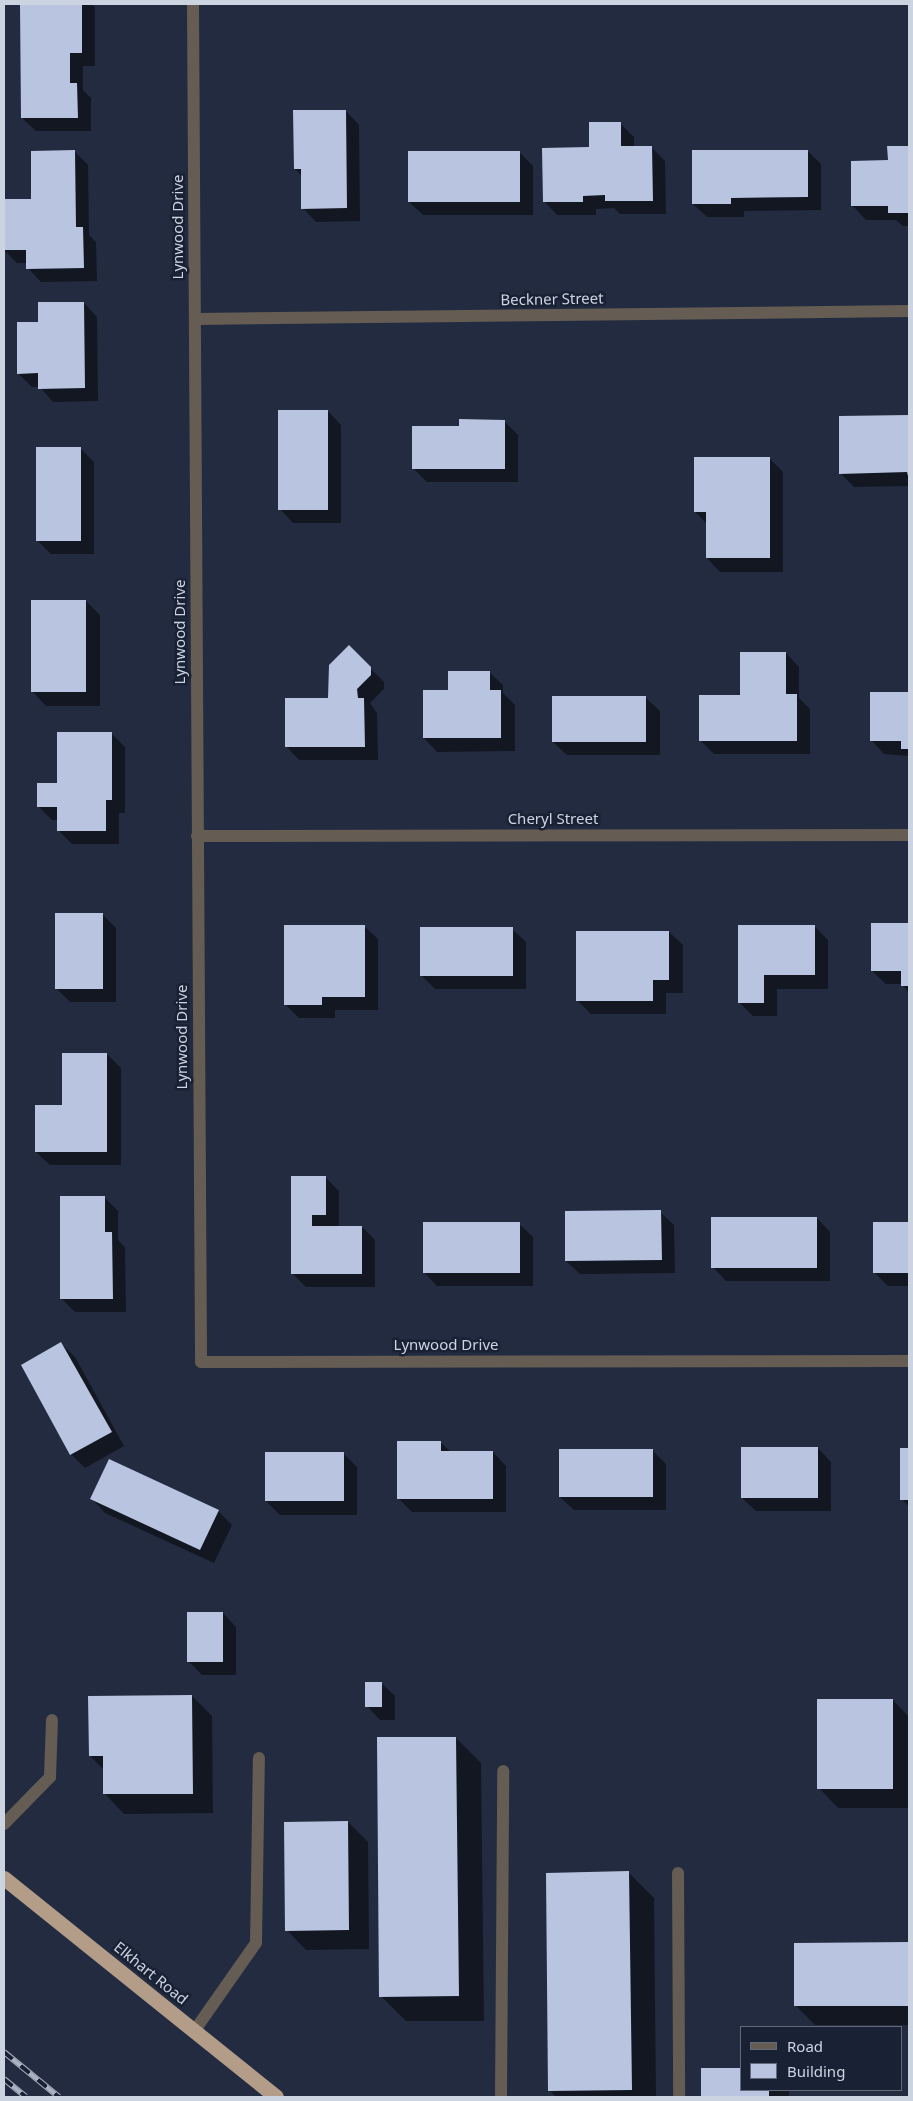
<!DOCTYPE html>
<html>
<head>
<meta charset="utf-8">
<style>
  body { margin:0 }
  #map { position:relative; width:913px; height:2101px; overflow:hidden; background:#222b40; font-family:"Noto Sans",sans-serif }
  div>[style] { position:absolute }
  [style*='--x'] { left:calc(var(--x)*1px); top:calc(var(--y)*1px); width:calc(var(--w)*1px); rotate:calc(var(--a)*1deg) }
  .shadow>* { inset:0; background:#0007 }
  .building>* { inset:0; background:#b9c5e0 }
  .lane>* { height:12px; margin:-6px; padding:0 6px; transform-origin:6px; border-radius:6px; background:#655c53 }
  .street>* { height:12px; margin:-6px; padding:0 6px; transform-origin:6px; border-radius:6px; background:#655c53 }
  .highway>* { height:15px; margin:-7.5px; padding:0 7.5px; transform-origin:7.5px; border-radius:7.5px; background:#b39d88 }
  .rail>* { height:5.5px; margin-top:-2.75px; transform-origin:0; background:repeating-linear-gradient(90deg,#192135 0 11px,#abb2c1 0 22px); box-sizing:border-box; border-block:1px solid #abb2c1 }
  span { translate:-50% -50%; white-space:nowrap; text-align:center; line-height:1.15; -webkit-text-stroke:5px #192135; paint-order:stroke }
  .street-label { font-size:15px; color:#cdd4e1 }
  .frame { position:absolute; inset:0; border:5px solid #cdd4e1; pointer-events:none }
  .legend { position:absolute; left:740px; top:2026px; width:162px; height:65px; box-sizing:border-box; background:#192135; border:1px solid #61697a; margin:0; padding:6px 9px; list-style:none; font-size:15px; color:#cdd4e1 }
  .legend li { display:flex; align-items:center; gap:10px; height:25px }
  .legend b { width:25px; border:1px solid #61697a }
</style>
</head>
<body>
<div id="map">
  <div class="shadow">
    <div style="clip-path:polygon(21px 4px,91px 4px,95px 7px,95px 66px,83px 66px,83px 90px,91px 98px,91px 131px,36px 131px,22px 118px)"></div>
    <div style="clip-path:polygon(346px 111px,359px 125px,360px 221px,316px 222px,303px 208px,302px 176px,295px 169px)"></div>
    <div style="clip-path:polygon(620px 123px,634px 137px,634px 148px,652px 148px,665px 161px,666px 214px,620px 214px,614px 208px,596px 209px,596px 215px,557px 215px,544px 201px,590px 149px)"></div>
    <div style="clip-path:polygon(909px 147px,909px 226px,903px 226px,896px 220px,866px 220px,853px 206px,889px 161px,888px 148px)"></div>
    <div style="clip-path:polygon(74px 151px,88px 165px,89px 235px,96px 242px,97px 281px,41px 282px,28px 268px,28px 263px,17px 263px,4px 250px,4px 200px,32px 200px)"></div>
    <div style="clip-path:polygon(808px 151px,821px 164px,821px 210px,744px 211px,744px 217px,707px 217px,693px 204px)"></div>
    <div style="clip-path:polygon(519px 152px,533px 166px,533px 215px,423px 215px,409px 202px)"></div>
    <div style="clip-path:polygon(84px 303px,97px 317px,98px 401px,53px 402px,40px 387px,32px 387px,18px 373px,40px 323px)"></div>
    <div style="clip-path:polygon(328px 411px,341px 425px,341px 523px,293px 523px,280px 509px)"></div>
    <div style="clip-path:polygon(909px 416px,909px 486px,854px 487px,840px 473px,840px 417px)"></div>
    <div style="clip-path:polygon(504px 421px,518px 435px,518px 482px,427px 482px,413px 468px,460px 428px)"></div>
    <div style="clip-path:polygon(81px 449px,94px 462px,94px 554px,51px 554px,37px 540px)"></div>
    <div style="clip-path:polygon(769px 458px,783px 472px,783px 572px,720px 572px,707px 558px,707px 524px,695px 512px)"></div>
    <div style="clip-path:polygon(86px 601px,100px 615px,100px 706px,46px 706px,33px 692px)"></div>
    <div style="clip-path:polygon(349px 647px,384px 682px,384px 689px,370px 703px,377px 713px,378px 760px,299px 760px,286px 746px,330px 699px)"></div>
    <div style="clip-path:polygon(786px 653px,799px 667px,799px 698px,810px 709px,810px 754px,714px 754px,700px 740px)"></div>
    <div style="clip-path:polygon(489px 672px,503px 685px,503px 693px,515px 705px,515px 751px,437px 752px,424px 738px,449px 691px)"></div>
    <div style="clip-path:polygon(871px 693px,909px 693px,909px 756px,884px 754px,871px 740px)"></div>
    <div style="clip-path:polygon(646px 698px,660px 711px,660px 755px,567px 755px,553px 742px)"></div>
    <div style="clip-path:polygon(112px 734px,125px 747px,125px 813px,119px 813px,119px 844px,72px 844px,58px 830px,58px 820px,52px 820px,38px 806px)"></div>
    <div style="clip-path:polygon(102px 914px,116px 928px,116px 1002px,70px 1002px,56px 988px)"></div>
    <div style="clip-path:polygon(872px 924px,909px 924px,909px 993px,902px 984px,886px 984px,872px 971px)"></div>
    <div style="clip-path:polygon(364px 926px,378px 939px,378px 1010px,335px 1010px,335px 1018px,299px 1018px,285px 1004px)"></div>
    <div style="clip-path:polygon(739px 926px,814px 926px,828px 940px,828px 989px,777px 989px,777px 1016px,753px 1016px,739px 1002px)"></div>
    <div style="clip-path:polygon(512px 929px,526px 942px,526px 989px,435px 989px,422px 976px)"></div>
    <div style="clip-path:polygon(669px 932px,683px 945px,683px 993px,666px 993px,666px 1014px,591px 1014px,577px 1000px)"></div>
    <div style="clip-path:polygon(107px 1054px,121px 1068px,121px 1165px,50px 1165px,36px 1152px,63px 1106px)"></div>
    <div style="clip-path:polygon(293px 1177px,325px 1177px,339px 1191px,339px 1227px,362px 1227px,375px 1240px,375px 1287px,306px 1287px,293px 1274px)"></div>
    <div style="clip-path:polygon(104px 1197px,118px 1211px,118px 1240px,125px 1247px,126px 1312px,75px 1312px,61px 1298px)"></div>
    <div style="clip-path:polygon(660px 1212px,674px 1225px,675px 1273px,580px 1274px,566px 1261px)"></div>
    <div style="clip-path:polygon(817px 1218px,830px 1232px,830px 1281px,726px 1281px,713px 1267px)"></div>
    <div style="clip-path:polygon(874px 1223px,909px 1223px,909px 1286px,888px 1286px,874px 1272px)"></div>
    <div style="clip-path:polygon(519px 1224px,533px 1237px,533px 1286px,437px 1286px,424px 1272px)"></div>
    <div style="clip-path:polygon(61px 1344px,75px 1357px,124px 1446px,85px 1468px,71px 1454px)"></div>
    <div style="clip-path:polygon(440px 1442px,451px 1452px,493px 1452px,506px 1466px,506px 1512px,412px 1512px,399px 1499px)"></div>
    <div style="clip-path:polygon(818px 1448px,831px 1462px,831px 1511px,756px 1511px,742px 1498px)"></div>
    <div style="clip-path:polygon(902px 1449px,909px 1449px,909px 1507px,902px 1499px)"></div>
    <div style="clip-path:polygon(652px 1450px,666px 1464px,666px 1510px,574px 1510px,560px 1497px)"></div>
    <div style="clip-path:polygon(343px 1453px,357px 1467px,357px 1515px,280px 1515px,266px 1501px)"></div>
    <div style="clip-path:polygon(92px 1499px,218px 1511px,232px 1525px,214px 1563px,105px 1513px)"></div>
    <div style="clip-path:polygon(223px 1613px,236px 1627px,236px 1675px,202px 1675px,188px 1661px)"></div>
    <div style="clip-path:polygon(381px 1683px,395px 1696px,395px 1720px,380px 1720px,367px 1706px)"></div>
    <div style="clip-path:polygon(192px 1696px,212px 1716px,213px 1813px,124px 1814px,105px 1794px,105px 1771px,90px 1756px)"></div>
    <div style="clip-path:polygon(893px 1700px,909px 1717px,909px 1808px,838px 1808px,819px 1788px)"></div>
    <div style="clip-path:polygon(456px 1738px,481px 1763px,484px 2021px,406px 2021px,381px 1996px)"></div>
    <div style="clip-path:polygon(348px 1822px,368px 1842px,369px 1949px,306px 1950px,287px 1930px)"></div>
    <div style="clip-path:polygon(629px 1873px,654px 1898px,656px 2097px,556px 2097px,550px 2091px)"></div>
    <div style="clip-path:polygon(909px 1943px,909px 2025px,815px 2025px,796px 2006px,796px 1944px)"></div>
    <div style="clip-path:polygon(702px 2069px,742px 2090px,789px 2090px,789px 2097px,702px 2097px)"></div>
  </div>
  <div class="building">
    <div style="clip-path:polygon(20px 4px,82px 4px,82px 53px,70px 53px,70px 83px,77px 83px,78px 118px,21px 118px)"></div>
    <div style="clip-path:polygon(293px 110px,346px 110px,347px 208px,301px 209px,301px 169px,294px 169px)"></div>
    <div style="clip-path:polygon(589px 122px,621px 122px,621px 146px,652px 146px,653px 201px,605px 201px,605px 195px,583px 196px,583px 202px,543px 202px,542px 148px,589px 147px)"></div>
    <div style="clip-path:polygon(887px 146px,909px 146px,909px 213px,888px 213px,888px 206px,851px 206px,851px 161px,888px 160px)"></div>
    <div style="clip-path:polygon(75px 150px,76px 227px,83px 227px,84px 268px,26px 269px,26px 250px,4px 250px,4px 199px,31px 199px,31px 151px)"></div>
    <div style="clip-path:polygon(692px 150px,808px 150px,808px 197px,731px 198px,731px 204px,692px 204px)"></div>
    <div style="clip-path:polygon(408px 151px,520px 151px,520px 202px,408px 202px)"></div>
    <div style="clip-path:polygon(38px 302px,84px 302px,85px 388px,38px 389px,38px 373px,17px 374px,17px 322px,38px 322px)"></div>
    <div style="clip-path:polygon(278px 410px,328px 410px,328px 510px,278px 510px)"></div>
    <div style="clip-path:polygon(909px 415px,909px 480px,907px 472px,839px 474px,839px 416px)"></div>
    <div style="clip-path:polygon(459px 419px,505px 420px,505px 469px,412px 469px,412px 426px,459px 426px)"></div>
    <div style="clip-path:polygon(36px 447px,81px 447px,81px 541px,36px 541px)"></div>
    <div style="clip-path:polygon(694px 457px,770px 457px,770px 558px,706px 558px,706px 512px,694px 512px)"></div>
    <div style="clip-path:polygon(31px 600px,86px 600px,86px 692px,31px 692px)"></div>
    <div style="clip-path:polygon(349px 645px,371px 667px,371px 675px,357px 689px,358px 698px,364px 698px,365px 747px,285px 747px,285px 698px,328px 698px,329px 665px)"></div>
    <div style="clip-path:polygon(740px 652px,786px 652px,786px 694px,797px 694px,797px 741px,699px 741px,699px 695px,740px 695px)"></div>
    <div style="clip-path:polygon(448px 671px,490px 671px,490px 690px,501px 690px,501px 738px,423px 738px,423px 690px,448px 690px)"></div>
    <div style="clip-path:polygon(870px 692px,909px 692px,909px 749px,901px 749px,901px 741px,870px 741px)"></div>
    <div style="clip-path:polygon(552px 696px,646px 696px,646px 742px,552px 742px)"></div>
    <div style="clip-path:polygon(57px 732px,112px 732px,112px 800px,106px 800px,106px 831px,57px 831px,57px 807px,37px 807px,37px 783px,57px 783px)"></div>
    <div style="clip-path:polygon(55px 913px,103px 913px,103px 989px,55px 989px)"></div>
    <div style="clip-path:polygon(871px 923px,909px 923px,909px 986px,901px 986px,901px 971px,871px 971px)"></div>
    <div style="clip-path:polygon(284px 925px,365px 925px,365px 997px,322px 997px,322px 1005px,284px 1005px)"></div>
    <div style="clip-path:polygon(738px 925px,815px 925px,815px 975px,764px 975px,764px 1003px,738px 1003px)"></div>
    <div style="clip-path:polygon(420px 927px,513px 927px,513px 976px,420px 976px)"></div>
    <div style="clip-path:polygon(576px 931px,669px 931px,669px 980px,653px 980px,653px 1001px,576px 1001px)"></div>
    <div style="clip-path:polygon(62px 1053px,107px 1053px,107px 1152px,35px 1152px,35px 1105px,62px 1105px)"></div>
    <div style="clip-path:polygon(291px 1176px,326px 1176px,326px 1215px,312px 1215px,312px 1226px,362px 1226px,362px 1274px,291px 1274px)"></div>
    <div style="clip-path:polygon(60px 1196px,105px 1196px,105px 1232px,112px 1232px,113px 1299px,60px 1299px)"></div>
    <div style="clip-path:polygon(661px 1210px,662px 1260px,565px 1261px,565px 1211px)"></div>
    <div style="clip-path:polygon(711px 1217px,817px 1217px,817px 1268px,711px 1268px)"></div>
    <div style="clip-path:polygon(423px 1222px,520px 1222px,520px 1273px,423px 1273px)"></div>
    <div style="clip-path:polygon(873px 1222px,909px 1222px,909px 1273px,873px 1273px)"></div>
    <div style="clip-path:polygon(61px 1342px,112px 1432px,70px 1455px,21px 1365px)"></div>
    <div style="clip-path:polygon(397px 1441px,441px 1441px,441px 1451px,493px 1451px,493px 1499px,397px 1499px)"></div>
    <div style="clip-path:polygon(741px 1447px,818px 1447px,818px 1498px,741px 1498px)"></div>
    <div style="clip-path:polygon(900px 1448px,909px 1448px,909px 1500px,900px 1500px)"></div>
    <div style="clip-path:polygon(559px 1449px,653px 1449px,653px 1497px,559px 1497px)"></div>
    <div style="clip-path:polygon(265px 1452px,344px 1452px,344px 1501px,265px 1501px)"></div>
    <div style="clip-path:polygon(109px 1459px,219px 1510px,200px 1550px,90px 1499px)"></div>
    <div style="clip-path:polygon(187px 1612px,223px 1612px,223px 1662px,187px 1662px)"></div>
    <div style="clip-path:polygon(365px 1682px,382px 1682px,382px 1707px,365px 1707px)"></div>
    <div style="clip-path:polygon(192px 1695px,193px 1794px,103px 1794px,103px 1756px,89px 1756px,88px 1696px)"></div>
    <div style="clip-path:polygon(817px 1699px,893px 1699px,893px 1789px,817px 1789px)"></div>
    <div style="clip-path:polygon(377px 1737px,456px 1737px,459px 1996px,379px 1997px)"></div>
    <div style="clip-path:polygon(348px 1821px,349px 1930px,285px 1931px,284px 1822px)"></div>
    <div style="clip-path:polygon(629px 1871px,632px 2090px,548px 2091px,546px 1873px)"></div>
    <div style="clip-path:polygon(909px 1942px,909px 2006px,794px 2006px,794px 1943px)"></div>
    <div style="clip-path:polygon(701px 2068px,742px 2068px,742px 2090px,769px 2090px,769px 2097px,701px 2097px)"></div>
  </div>
  <div class="lane">
    <div style="--x:4;--y:1824;--w:66;--a:-45.6"></div>
    <div style="--x:50;--y:1777;--w:57;--a:-88"></div>
    <div style="--x:678;--y:1873;--w:224;--a:89.7"></div>
    <div style="--x:195;--y:2030;--w:106;--a:-55"></div>
    <div style="--x:256;--y:1943;--w:185;--a:-89.1"></div>
    <div style="--x:501;--y:2097;--w:326;--a:-89.6"></div>
  </div>
  <div class="street">
    <div style="--x:193;--y:4;--w:1358;--a:89.66"></div>
    <div style="--x:201;--y:1362;--w:708;--a:-0.08"></div>
    <div style="--x:195;--y:319;--w:714;--a:-0.64"></div>
    <div style="--x:197;--y:836;--w:712;--a:-0.08"></div>
  </div>
  <div class="highway">
    <div style="--x:4;--y:1878;--w:349;--a:38.8"></div>
  </div>
  <div class="rail">
    <div style="--x:4;--y:2052;--w:71;--a:39.3"></div>
    <div style="--x:4;--y:2079;--w:28;--a:39"></div>
  </div>
  <div class="street-label">
    <span style="left:178px;top:227px;rotate:-90deg">Lynwood Drive</span>
    <span style="left:552px;top:299px;rotate:-1deg">Beckner Street</span>
    <span style="left:180px;top:632px;rotate:-90deg">Lynwood Drive</span>
    <span style="left:553px;top:819px">Cheryl Street</span>
    <span style="left:182px;top:1037px;rotate:-90deg">Lynwood Drive</span>
    <span style="left:446px;top:1345px">Lynwood Drive</span>
    <span style="left:151px;top:1973px;rotate:39deg">Elkhart Road</span>
  </div>
  <div class="frame"></div>
  <ul class="legend">
  <li><b style="height:6px;background:#655c53"></b>Road</li>
  <li><b style="height:14px;background:#b9c5e0"></b>Building</li>
  </ul>
</div>
</body>
</html>
